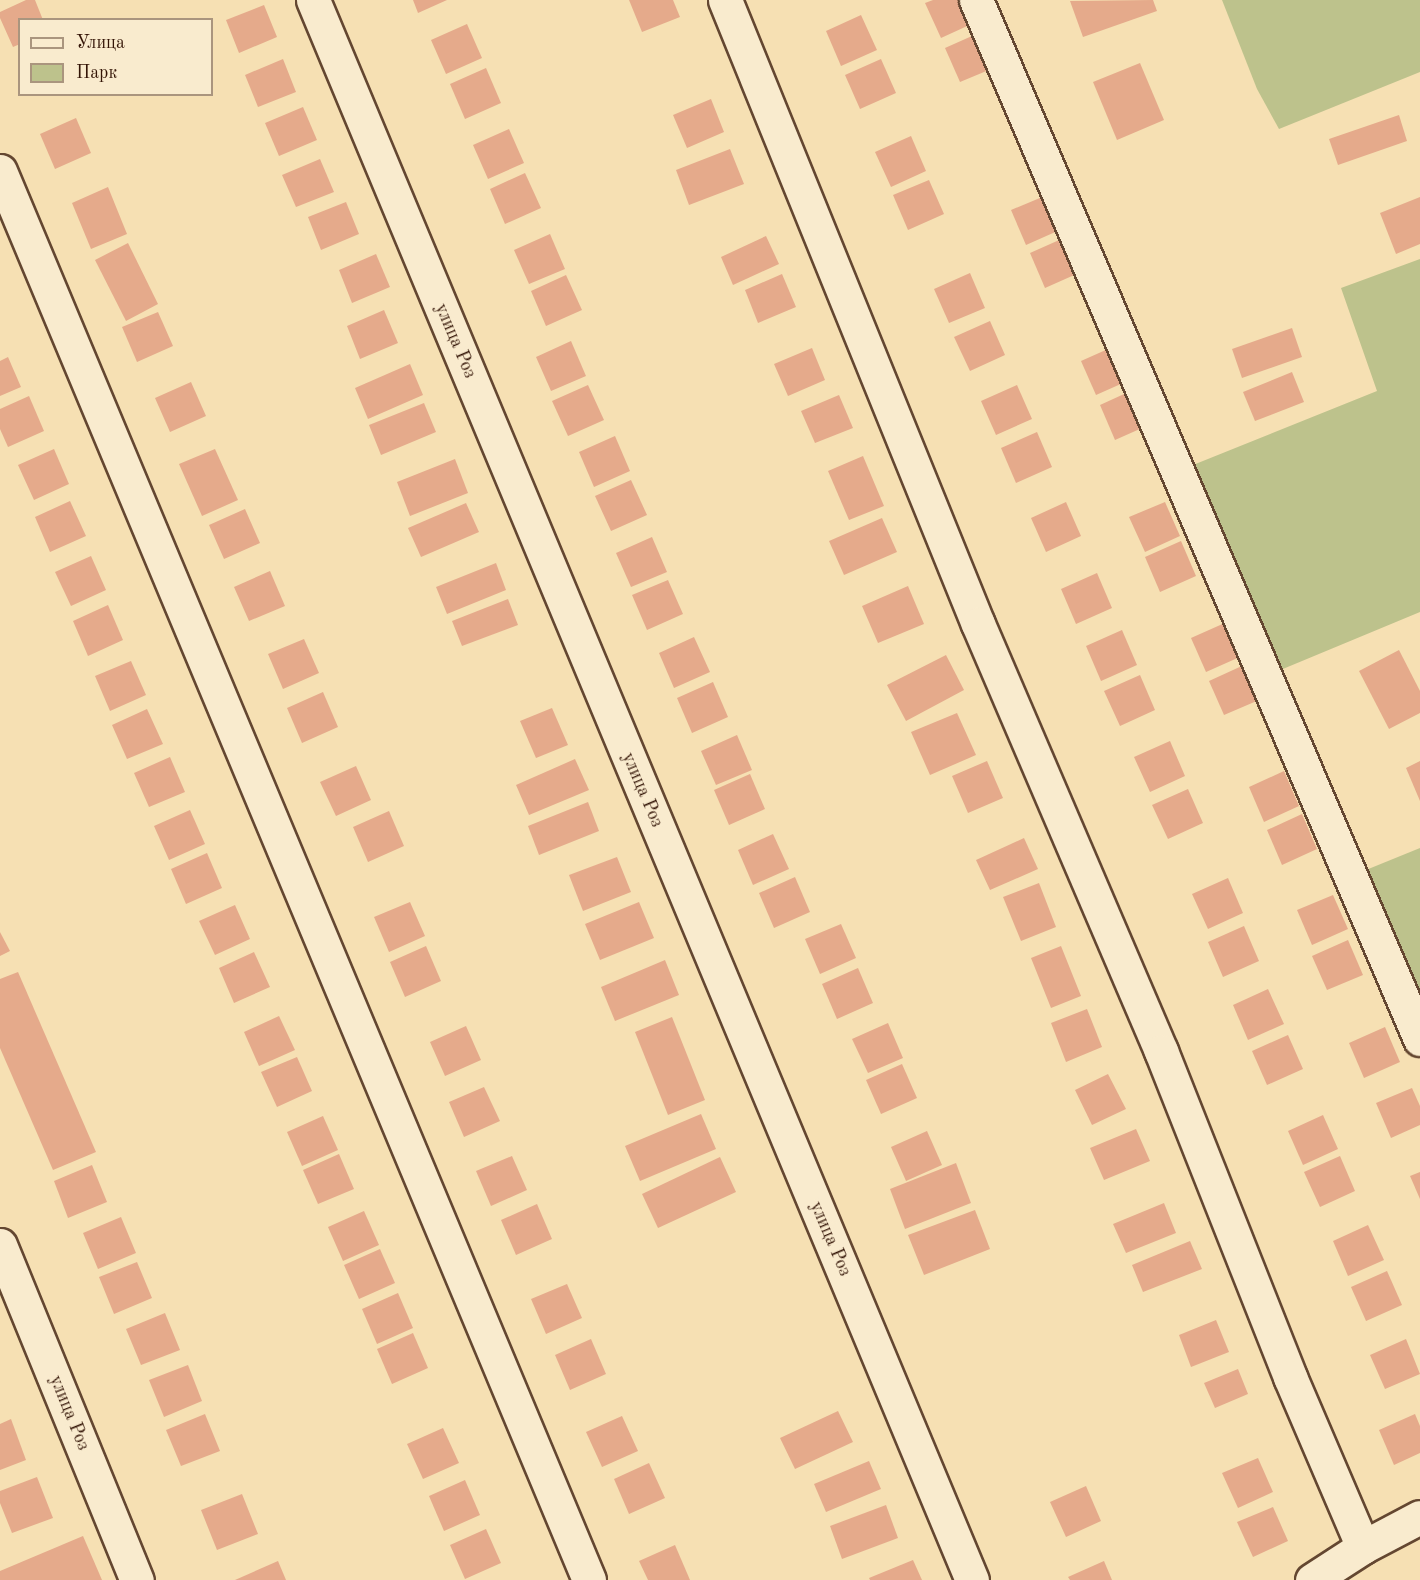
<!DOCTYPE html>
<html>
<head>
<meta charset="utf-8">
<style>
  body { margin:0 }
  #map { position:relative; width:1420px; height:1580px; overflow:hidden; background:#f6e0b3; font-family:"Old Standard TT",serif }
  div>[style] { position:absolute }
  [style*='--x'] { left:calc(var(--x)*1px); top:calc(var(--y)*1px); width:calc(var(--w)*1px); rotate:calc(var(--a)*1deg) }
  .green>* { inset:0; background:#bdc28c }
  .building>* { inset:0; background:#e5aa8b }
  .roads { filter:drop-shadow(2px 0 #644731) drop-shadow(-2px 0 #644731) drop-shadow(0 2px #644731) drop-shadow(0 -2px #644731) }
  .minor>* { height:33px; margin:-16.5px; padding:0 16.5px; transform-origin:16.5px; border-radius:16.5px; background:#f9ebce }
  span { translate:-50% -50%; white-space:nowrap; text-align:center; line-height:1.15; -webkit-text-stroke:6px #f9ebce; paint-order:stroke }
  .street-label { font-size:18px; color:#331406 }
  .legend { position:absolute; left:18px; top:18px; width:195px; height:78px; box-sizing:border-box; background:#f9ebce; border:2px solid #aa957e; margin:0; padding:8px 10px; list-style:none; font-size:18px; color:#331406 }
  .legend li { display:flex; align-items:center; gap:12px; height:30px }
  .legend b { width:30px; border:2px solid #aa957e }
</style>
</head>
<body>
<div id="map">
  <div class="green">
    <div style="clip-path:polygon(1222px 0,1420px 0,1420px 72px,1279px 129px,1257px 89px)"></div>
    <div style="clip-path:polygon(1420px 259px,1420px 612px,1278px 671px,1188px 467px,1377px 391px,1341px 288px)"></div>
    <div style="clip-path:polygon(1420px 848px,1420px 1006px,1361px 872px)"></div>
  </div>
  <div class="building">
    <div style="clip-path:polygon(26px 0,35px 0,43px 20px,20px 20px,20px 44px,13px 47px,0 18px,0 12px)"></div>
    <div style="clip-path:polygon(413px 0,447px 0,418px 13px)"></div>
    <div style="clip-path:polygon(629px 0,673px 0,680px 17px,642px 32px)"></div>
    <div style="clip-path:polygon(933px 0,967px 0,976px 22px,941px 38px,925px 3px)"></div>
    <div style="clip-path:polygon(1153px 0,1157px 11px,1083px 37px,1070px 1px)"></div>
    <div style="clip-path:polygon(264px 5px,277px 37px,239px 53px,226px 20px)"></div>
    <div style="clip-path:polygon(861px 15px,877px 50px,841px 66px,826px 31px)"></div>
    <div style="clip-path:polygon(467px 24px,482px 58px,446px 74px,431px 40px)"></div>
    <div style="clip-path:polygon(981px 32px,996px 67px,960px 82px,945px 48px)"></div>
    <div style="clip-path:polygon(283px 59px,296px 92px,258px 107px,245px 75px)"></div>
    <div style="clip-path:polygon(881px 59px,896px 93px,860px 109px,845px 75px)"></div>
    <div style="clip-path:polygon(1140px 63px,1164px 120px,1117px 140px,1093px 82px)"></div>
    <div style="clip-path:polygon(486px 68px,501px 103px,465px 119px,450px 84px)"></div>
    <div style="clip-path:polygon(711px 99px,724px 132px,687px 148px,673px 115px)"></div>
    <div style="clip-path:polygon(303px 107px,317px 140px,279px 156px,265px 123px)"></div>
    <div style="clip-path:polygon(1399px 115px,1407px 141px,1338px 165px,1329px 139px)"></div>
    <div style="clip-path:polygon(76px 118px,91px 153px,55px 169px,40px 134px)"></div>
    <div style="clip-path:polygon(509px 129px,524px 163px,488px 179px,473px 145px)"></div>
    <div style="clip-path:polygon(911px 136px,926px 171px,891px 187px,875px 152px)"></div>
    <div style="clip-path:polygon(730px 149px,744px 184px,689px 205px,676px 170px)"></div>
    <div style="clip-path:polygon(320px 159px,334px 192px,296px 207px,282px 175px)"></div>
    <div style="clip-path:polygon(525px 173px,541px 208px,505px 224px,490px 189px)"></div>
    <div style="clip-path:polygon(929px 180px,944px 214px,908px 230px,893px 195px)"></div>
    <div style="clip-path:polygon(108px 187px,127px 234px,91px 249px,72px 203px)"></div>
    <div style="clip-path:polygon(1047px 195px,1062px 229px,1026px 245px,1011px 210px)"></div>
    <div style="clip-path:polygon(1420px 197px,1420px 244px,1396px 254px,1380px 213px)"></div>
    <div style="clip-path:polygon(346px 202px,359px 234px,321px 250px,308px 217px)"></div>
    <div style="clip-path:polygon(550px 234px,565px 269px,529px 284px,514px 250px)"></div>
    <div style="clip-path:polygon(766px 236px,779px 264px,733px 285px,721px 257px)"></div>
    <div style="clip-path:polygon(1066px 237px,1081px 272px,1045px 288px,1030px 253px)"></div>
    <div style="clip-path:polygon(128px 243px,158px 304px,126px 321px,95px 260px)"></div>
    <div style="clip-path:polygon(376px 254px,390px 287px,352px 303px,339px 270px)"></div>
    <div style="clip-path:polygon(970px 273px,985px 308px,949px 323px,934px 289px)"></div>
    <div style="clip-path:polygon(782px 274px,796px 307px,758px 323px,745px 290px)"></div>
    <div style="clip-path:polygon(566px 275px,582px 310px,546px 326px,531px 291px)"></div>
    <div style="clip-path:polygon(384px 310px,398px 343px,360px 359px,347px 326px)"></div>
    <div style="clip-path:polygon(158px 312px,173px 346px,137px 362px,122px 327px)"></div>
    <div style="clip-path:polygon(990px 321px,1005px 355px,970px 371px,954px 337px)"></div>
    <div style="clip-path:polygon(1292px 328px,1302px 357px,1242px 378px,1232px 349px)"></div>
    <div style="clip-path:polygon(571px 341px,586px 376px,551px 391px,536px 357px)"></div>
    <div style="clip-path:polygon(1117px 345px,1132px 379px,1096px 395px,1081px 361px)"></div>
    <div style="clip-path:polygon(812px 348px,825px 380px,788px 396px,774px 364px)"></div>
    <div style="clip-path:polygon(8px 357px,21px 387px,0 396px,0 361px)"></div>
    <div style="clip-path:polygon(410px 364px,423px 395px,368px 419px,355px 388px)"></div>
    <div style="clip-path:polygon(1292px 372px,1304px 402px,1255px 421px,1243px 392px)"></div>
    <div style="clip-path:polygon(191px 382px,206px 416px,170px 432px,155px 398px)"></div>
    <div style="clip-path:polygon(588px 385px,604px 420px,568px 436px,552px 401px)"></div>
    <div style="clip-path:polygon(1017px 385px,1032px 419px,996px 435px,981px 401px)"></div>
    <div style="clip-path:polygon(1135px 389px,1151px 424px,1115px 440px,1100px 405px)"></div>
    <div style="clip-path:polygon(839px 395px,853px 428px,815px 443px,801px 411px)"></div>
    <div style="clip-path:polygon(29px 396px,44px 431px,8px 447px,0 429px,0 409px)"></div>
    <div style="clip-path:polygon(424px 403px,436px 432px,381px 455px,369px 425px)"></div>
    <div style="clip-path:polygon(1037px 432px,1052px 467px,1016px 483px,1001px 448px)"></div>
    <div style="clip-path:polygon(615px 436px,630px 471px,594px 487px,579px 452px)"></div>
    <div style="clip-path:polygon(54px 449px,69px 484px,34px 500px,18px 465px)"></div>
    <div style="clip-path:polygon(215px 449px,238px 500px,202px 516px,179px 464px)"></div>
    <div style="clip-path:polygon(863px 456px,884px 506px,849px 520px,828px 471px)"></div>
    <div style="clip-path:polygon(455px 459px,468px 493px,410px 516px,397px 482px)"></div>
    <div style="clip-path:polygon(631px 480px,647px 515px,611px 531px,595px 496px)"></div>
    <div style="clip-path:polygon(70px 501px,86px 536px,50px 552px,35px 517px)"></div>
    <div style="clip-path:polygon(1066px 502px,1081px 536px,1046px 552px,1031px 518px)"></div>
    <div style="clip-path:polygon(1165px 502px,1180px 536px,1145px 552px,1129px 517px)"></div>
    <div style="clip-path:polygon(466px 503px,479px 532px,421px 557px,408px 528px)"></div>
    <div style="clip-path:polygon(245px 509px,260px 543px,224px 559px,209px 525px)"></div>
    <div style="clip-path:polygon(882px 518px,897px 552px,844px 575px,829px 541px)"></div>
    <div style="clip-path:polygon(652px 537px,667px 572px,631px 587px,616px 553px)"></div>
    <div style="clip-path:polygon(1181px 541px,1196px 576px,1160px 592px,1145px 557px)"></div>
    <div style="clip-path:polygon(91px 556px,106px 590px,71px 606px,55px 572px)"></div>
    <div style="clip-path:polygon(496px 563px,506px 590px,447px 614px,436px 587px)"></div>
    <div style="clip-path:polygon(270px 571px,285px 606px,249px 621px,234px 587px)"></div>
    <div style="clip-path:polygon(1097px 573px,1112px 608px,1076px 624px,1061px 589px)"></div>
    <div style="clip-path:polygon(668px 580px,683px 614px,647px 630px,632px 595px)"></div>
    <div style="clip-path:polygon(908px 586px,924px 624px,878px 643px,862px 606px)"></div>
    <div style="clip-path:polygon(508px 599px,518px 625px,462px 646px,452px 621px)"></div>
    <div style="clip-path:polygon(108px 605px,123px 640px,88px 656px,73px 621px)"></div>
    <div style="clip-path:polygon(1227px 622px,1242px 656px,1206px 672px,1191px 638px)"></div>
    <div style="clip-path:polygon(1122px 630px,1137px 665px,1101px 681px,1086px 646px)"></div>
    <div style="clip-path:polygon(694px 637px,710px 672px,674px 688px,659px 653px)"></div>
    <div style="clip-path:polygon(304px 639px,319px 673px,283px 689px,268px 654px)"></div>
    <div style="clip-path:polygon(1399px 650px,1420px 691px,1420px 713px,1389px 729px,1359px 671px)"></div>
    <div style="clip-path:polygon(946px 655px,964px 690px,906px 721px,887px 685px)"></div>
    <div style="clip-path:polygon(131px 661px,146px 695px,110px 711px,95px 676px)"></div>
    <div style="clip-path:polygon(1244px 665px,1259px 700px,1224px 715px,1209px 681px)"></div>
    <div style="clip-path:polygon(1140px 675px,1155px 710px,1120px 726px,1104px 691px)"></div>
    <div style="clip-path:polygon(713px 682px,728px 717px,692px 733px,677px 698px)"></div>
    <div style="clip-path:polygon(323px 692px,338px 727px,302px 743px,287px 708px)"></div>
    <div style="clip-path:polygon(552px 708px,568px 745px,536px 758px,520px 721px)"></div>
    <div style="clip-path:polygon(147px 709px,163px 744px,127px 759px,112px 725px)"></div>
    <div style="clip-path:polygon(957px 713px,976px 755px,930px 775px,911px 732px)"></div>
    <div style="clip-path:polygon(737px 735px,752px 770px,716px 785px,701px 751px)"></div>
    <div style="clip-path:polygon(1170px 741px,1185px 776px,1150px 792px,1134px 757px)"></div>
    <div style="clip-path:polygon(170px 757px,185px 792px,149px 807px,134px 773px)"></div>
    <div style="clip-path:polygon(575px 759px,589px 790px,529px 815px,516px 785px)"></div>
    <div style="clip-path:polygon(987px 761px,1003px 798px,968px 813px,952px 776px)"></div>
    <div style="clip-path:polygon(1420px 761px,1420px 801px,1406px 768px)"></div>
    <div style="clip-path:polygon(356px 766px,371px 800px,336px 816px,320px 782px)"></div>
    <div style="clip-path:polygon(1284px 771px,1299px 806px,1264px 822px,1249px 787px)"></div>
    <div style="clip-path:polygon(750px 774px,765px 809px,729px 825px,714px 790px)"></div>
    <div style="clip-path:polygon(1188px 789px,1203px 823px,1168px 839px,1152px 805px)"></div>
    <div style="clip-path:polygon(588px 802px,599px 831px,539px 855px,528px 826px)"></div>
    <div style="clip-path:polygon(190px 810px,205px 844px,169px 860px,154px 826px)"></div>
    <div style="clip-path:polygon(389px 811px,404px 846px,368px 862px,353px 827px)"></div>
    <div style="clip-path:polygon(1302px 814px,1317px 849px,1282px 865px,1267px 830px)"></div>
    <div style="clip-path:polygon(773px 834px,789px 869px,753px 885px,738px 850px)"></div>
    <div style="clip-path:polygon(1024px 838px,1038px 869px,990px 890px,976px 860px)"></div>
    <div style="clip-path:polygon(207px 853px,222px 888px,186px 904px,171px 869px)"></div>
    <div style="clip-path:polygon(617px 857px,631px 892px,583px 911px,569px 875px)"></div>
    <div style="clip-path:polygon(795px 877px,810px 912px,774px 928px,759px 893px)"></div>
    <div style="clip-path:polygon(1228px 878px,1243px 913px,1208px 929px,1192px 894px)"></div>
    <div style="clip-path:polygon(1039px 883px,1056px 927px,1021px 941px,1003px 897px)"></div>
    <div style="clip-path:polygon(1333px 895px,1348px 929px,1312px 945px,1297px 910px)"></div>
    <div style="clip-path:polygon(410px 902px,425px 936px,389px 952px,374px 917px)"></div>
    <div style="clip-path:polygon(639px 902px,654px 938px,600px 960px,585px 924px)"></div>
    <div style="clip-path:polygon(235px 905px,250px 939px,215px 955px,199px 921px)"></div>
    <div style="clip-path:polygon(841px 924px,856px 958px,820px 974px,805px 939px)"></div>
    <div style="clip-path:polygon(1244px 926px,1259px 961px,1223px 977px,1208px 942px)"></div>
    <div style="clip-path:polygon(0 932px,10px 951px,0 956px)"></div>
    <div style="clip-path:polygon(1348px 940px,1363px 975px,1327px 990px,1312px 956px)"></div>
    <div style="clip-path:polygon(426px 946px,441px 981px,405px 997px,390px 962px)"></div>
    <div style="clip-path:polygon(1061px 946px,1081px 996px,1051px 1008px,1031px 958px)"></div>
    <div style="clip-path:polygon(254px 952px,270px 987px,234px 1003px,219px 968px)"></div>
    <div style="clip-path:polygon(665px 960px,679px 995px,615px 1021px,601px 987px)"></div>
    <div style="clip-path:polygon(858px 968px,873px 1003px,837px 1019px,822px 984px)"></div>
    <div style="clip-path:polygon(18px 972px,96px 1152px,53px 1170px,0 1048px,0 979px)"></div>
    <div style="clip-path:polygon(1268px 989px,1284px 1024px,1248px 1040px,1233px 1005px)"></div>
    <div style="clip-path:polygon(1087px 1009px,1102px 1047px,1066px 1062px,1051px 1023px)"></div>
    <div style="clip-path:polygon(279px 1016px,295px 1050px,259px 1066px,244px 1032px)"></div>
    <div style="clip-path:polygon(672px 1017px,705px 1100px,668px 1115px,635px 1032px)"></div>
    <div style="clip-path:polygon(888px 1023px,903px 1058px,868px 1073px,852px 1039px)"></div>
    <div style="clip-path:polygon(466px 1026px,481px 1060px,445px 1076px,430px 1042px)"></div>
    <div style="clip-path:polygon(1385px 1027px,1400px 1062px,1364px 1078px,1349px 1043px)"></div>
    <div style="clip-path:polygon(1288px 1035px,1303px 1069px,1267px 1085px,1252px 1051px)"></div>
    <div style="clip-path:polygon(297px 1057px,312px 1091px,277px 1107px,261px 1072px)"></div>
    <div style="clip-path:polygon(902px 1064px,917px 1098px,881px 1114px,866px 1080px)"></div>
    <div style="clip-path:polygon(1108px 1074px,1126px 1109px,1092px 1125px,1075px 1090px)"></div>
    <div style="clip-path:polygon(484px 1087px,500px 1121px,464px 1137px,449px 1102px)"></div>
    <div style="clip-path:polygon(1412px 1088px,1420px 1106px,1420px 1125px,1391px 1138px,1376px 1103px)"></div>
    <div style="clip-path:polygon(701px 1114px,716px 1149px,640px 1181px,625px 1146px)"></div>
    <div style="clip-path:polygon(1323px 1115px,1338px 1149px,1303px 1165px,1288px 1131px)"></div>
    <div style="clip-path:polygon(323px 1116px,338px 1150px,302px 1166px,287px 1132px)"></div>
    <div style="clip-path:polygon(1136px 1129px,1150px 1161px,1104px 1180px,1090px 1148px)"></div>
    <div style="clip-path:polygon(927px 1131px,942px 1165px,906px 1181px,891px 1147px)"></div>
    <div style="clip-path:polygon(339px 1154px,354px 1189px,318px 1204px,303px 1170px)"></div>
    <div style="clip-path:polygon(512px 1156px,527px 1190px,491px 1206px,476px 1171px)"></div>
    <div style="clip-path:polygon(1340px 1156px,1355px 1191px,1320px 1207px,1304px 1172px)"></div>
    <div style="clip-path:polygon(720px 1157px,736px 1192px,658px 1228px,642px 1194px)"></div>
    <div style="clip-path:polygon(956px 1163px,971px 1203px,905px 1229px,890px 1189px)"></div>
    <div style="clip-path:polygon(92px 1165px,107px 1202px,68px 1218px,54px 1181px)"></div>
    <div style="clip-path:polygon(1420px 1172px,1420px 1199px,1410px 1176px)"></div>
    <div style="clip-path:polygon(1164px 1203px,1176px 1233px,1126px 1253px,1113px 1224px)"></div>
    <div style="clip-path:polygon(537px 1204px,552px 1239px,516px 1255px,501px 1220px)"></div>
    <div style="clip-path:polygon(975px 1210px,990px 1249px,924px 1275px,908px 1235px)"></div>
    <div style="clip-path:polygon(364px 1211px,379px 1245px,343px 1261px,328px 1227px)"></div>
    <div style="clip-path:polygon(121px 1217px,136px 1253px,98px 1269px,83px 1233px)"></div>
    <div style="clip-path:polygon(1368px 1225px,1384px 1260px,1348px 1276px,1333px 1241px)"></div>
    <div style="clip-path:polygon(1190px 1241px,1202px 1269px,1143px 1292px,1132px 1265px)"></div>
    <div style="clip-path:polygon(380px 1249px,395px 1283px,359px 1299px,344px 1265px)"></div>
    <div style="clip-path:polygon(137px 1262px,152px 1298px,114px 1314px,99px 1277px)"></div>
    <div style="clip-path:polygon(1387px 1271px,1402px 1305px,1366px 1321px,1351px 1287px)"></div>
    <div style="clip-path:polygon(567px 1284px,582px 1318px,546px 1334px,531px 1299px)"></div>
    <div style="clip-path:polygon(398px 1293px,413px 1328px,377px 1344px,362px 1309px)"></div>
    <div style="clip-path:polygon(165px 1313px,180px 1350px,141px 1365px,126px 1329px)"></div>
    <div style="clip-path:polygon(1216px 1320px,1229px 1352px,1191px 1367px,1179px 1335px)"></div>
    <div style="clip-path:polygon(413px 1333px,428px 1368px,392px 1384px,377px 1349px)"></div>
    <div style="clip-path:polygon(591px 1339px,606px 1374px,570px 1390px,555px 1355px)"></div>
    <div style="clip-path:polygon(1406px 1339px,1420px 1374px,1385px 1389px,1370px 1355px)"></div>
    <div style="clip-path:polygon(188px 1365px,202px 1401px,164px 1417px,149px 1380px)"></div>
    <div style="clip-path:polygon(1238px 1369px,1248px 1394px,1215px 1408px,1204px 1383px)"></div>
    <div style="clip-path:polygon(838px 1411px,853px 1442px,795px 1469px,780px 1438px)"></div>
    <div style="clip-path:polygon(205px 1414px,220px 1451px,181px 1466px,166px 1430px)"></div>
    <div style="clip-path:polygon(1415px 1414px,1420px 1426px,1420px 1453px,1394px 1465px,1379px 1430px)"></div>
    <div style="clip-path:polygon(622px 1416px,638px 1451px,602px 1467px,586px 1432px)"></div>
    <div style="clip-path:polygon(11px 1419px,26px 1460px,0 1470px,0 1424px)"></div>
    <div style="clip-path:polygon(443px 1428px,459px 1463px,423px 1479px,407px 1444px)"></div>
    <div style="clip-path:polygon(1258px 1458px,1273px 1492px,1238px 1508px,1222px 1473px)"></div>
    <div style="clip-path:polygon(869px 1461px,881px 1489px,826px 1512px,814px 1484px)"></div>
    <div style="clip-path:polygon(649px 1463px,665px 1498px,629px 1514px,614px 1479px)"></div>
    <div style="clip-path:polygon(37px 1477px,53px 1518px,12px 1533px,0 1503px,0 1491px)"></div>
    <div style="clip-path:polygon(465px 1480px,480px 1515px,444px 1531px,429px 1496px)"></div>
    <div style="clip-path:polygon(1086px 1486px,1101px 1521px,1066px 1537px,1050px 1502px)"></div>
    <div style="clip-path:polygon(242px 1494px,258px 1534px,217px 1550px,201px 1510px)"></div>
    <div style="clip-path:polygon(886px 1505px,898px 1538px,842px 1559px,830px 1526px)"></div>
    <div style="clip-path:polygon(1273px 1507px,1288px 1541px,1253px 1557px,1237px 1522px)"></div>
    <div style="clip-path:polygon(486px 1529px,501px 1563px,465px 1579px,450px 1545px)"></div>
    <div style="clip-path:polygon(83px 1536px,102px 1580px,0 1580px,0 1571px)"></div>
    <div style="clip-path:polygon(675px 1545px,690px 1580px,648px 1580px,639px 1561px)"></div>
    <div style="clip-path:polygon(913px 1560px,922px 1580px,870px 1580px,869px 1578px)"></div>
    <div style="clip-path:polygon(278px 1561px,286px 1580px,235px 1580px)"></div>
    <div style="clip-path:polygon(1104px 1561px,1112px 1580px,1070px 1580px,1068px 1577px)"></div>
  </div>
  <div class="roads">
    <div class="minor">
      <div style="--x:313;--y:0;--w:1712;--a:67.36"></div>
      <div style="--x:725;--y:0;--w:673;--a:67.93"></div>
      <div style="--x:978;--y:624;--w:465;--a:66.8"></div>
      <div style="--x:1161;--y:1051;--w:351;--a:68.4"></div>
      <div style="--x:1290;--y:1377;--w:185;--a:66.8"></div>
      <div style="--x:976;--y:0;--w:1130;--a:66.86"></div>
      <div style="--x:0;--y:171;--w:1527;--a:67.31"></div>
      <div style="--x:0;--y:1245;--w:362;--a:67.8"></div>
      <div style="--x:1312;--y:1580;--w:61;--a:-32.9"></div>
      <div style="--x:1363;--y:1547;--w:64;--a:-27.8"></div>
    </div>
  </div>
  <div class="street-label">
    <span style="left:455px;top:341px;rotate:67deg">улица Роз</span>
    <span style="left:642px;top:790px;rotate:67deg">улица Роз</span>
    <span style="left:830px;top:1239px;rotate:67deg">улица Роз</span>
    <span style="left:69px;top:1413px;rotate:68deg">улица Роз</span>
  </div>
  <ul class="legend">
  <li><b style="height:8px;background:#f9ebce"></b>Улица</li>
  <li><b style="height:16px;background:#bdc28c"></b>Парк</li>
  </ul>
</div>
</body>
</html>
